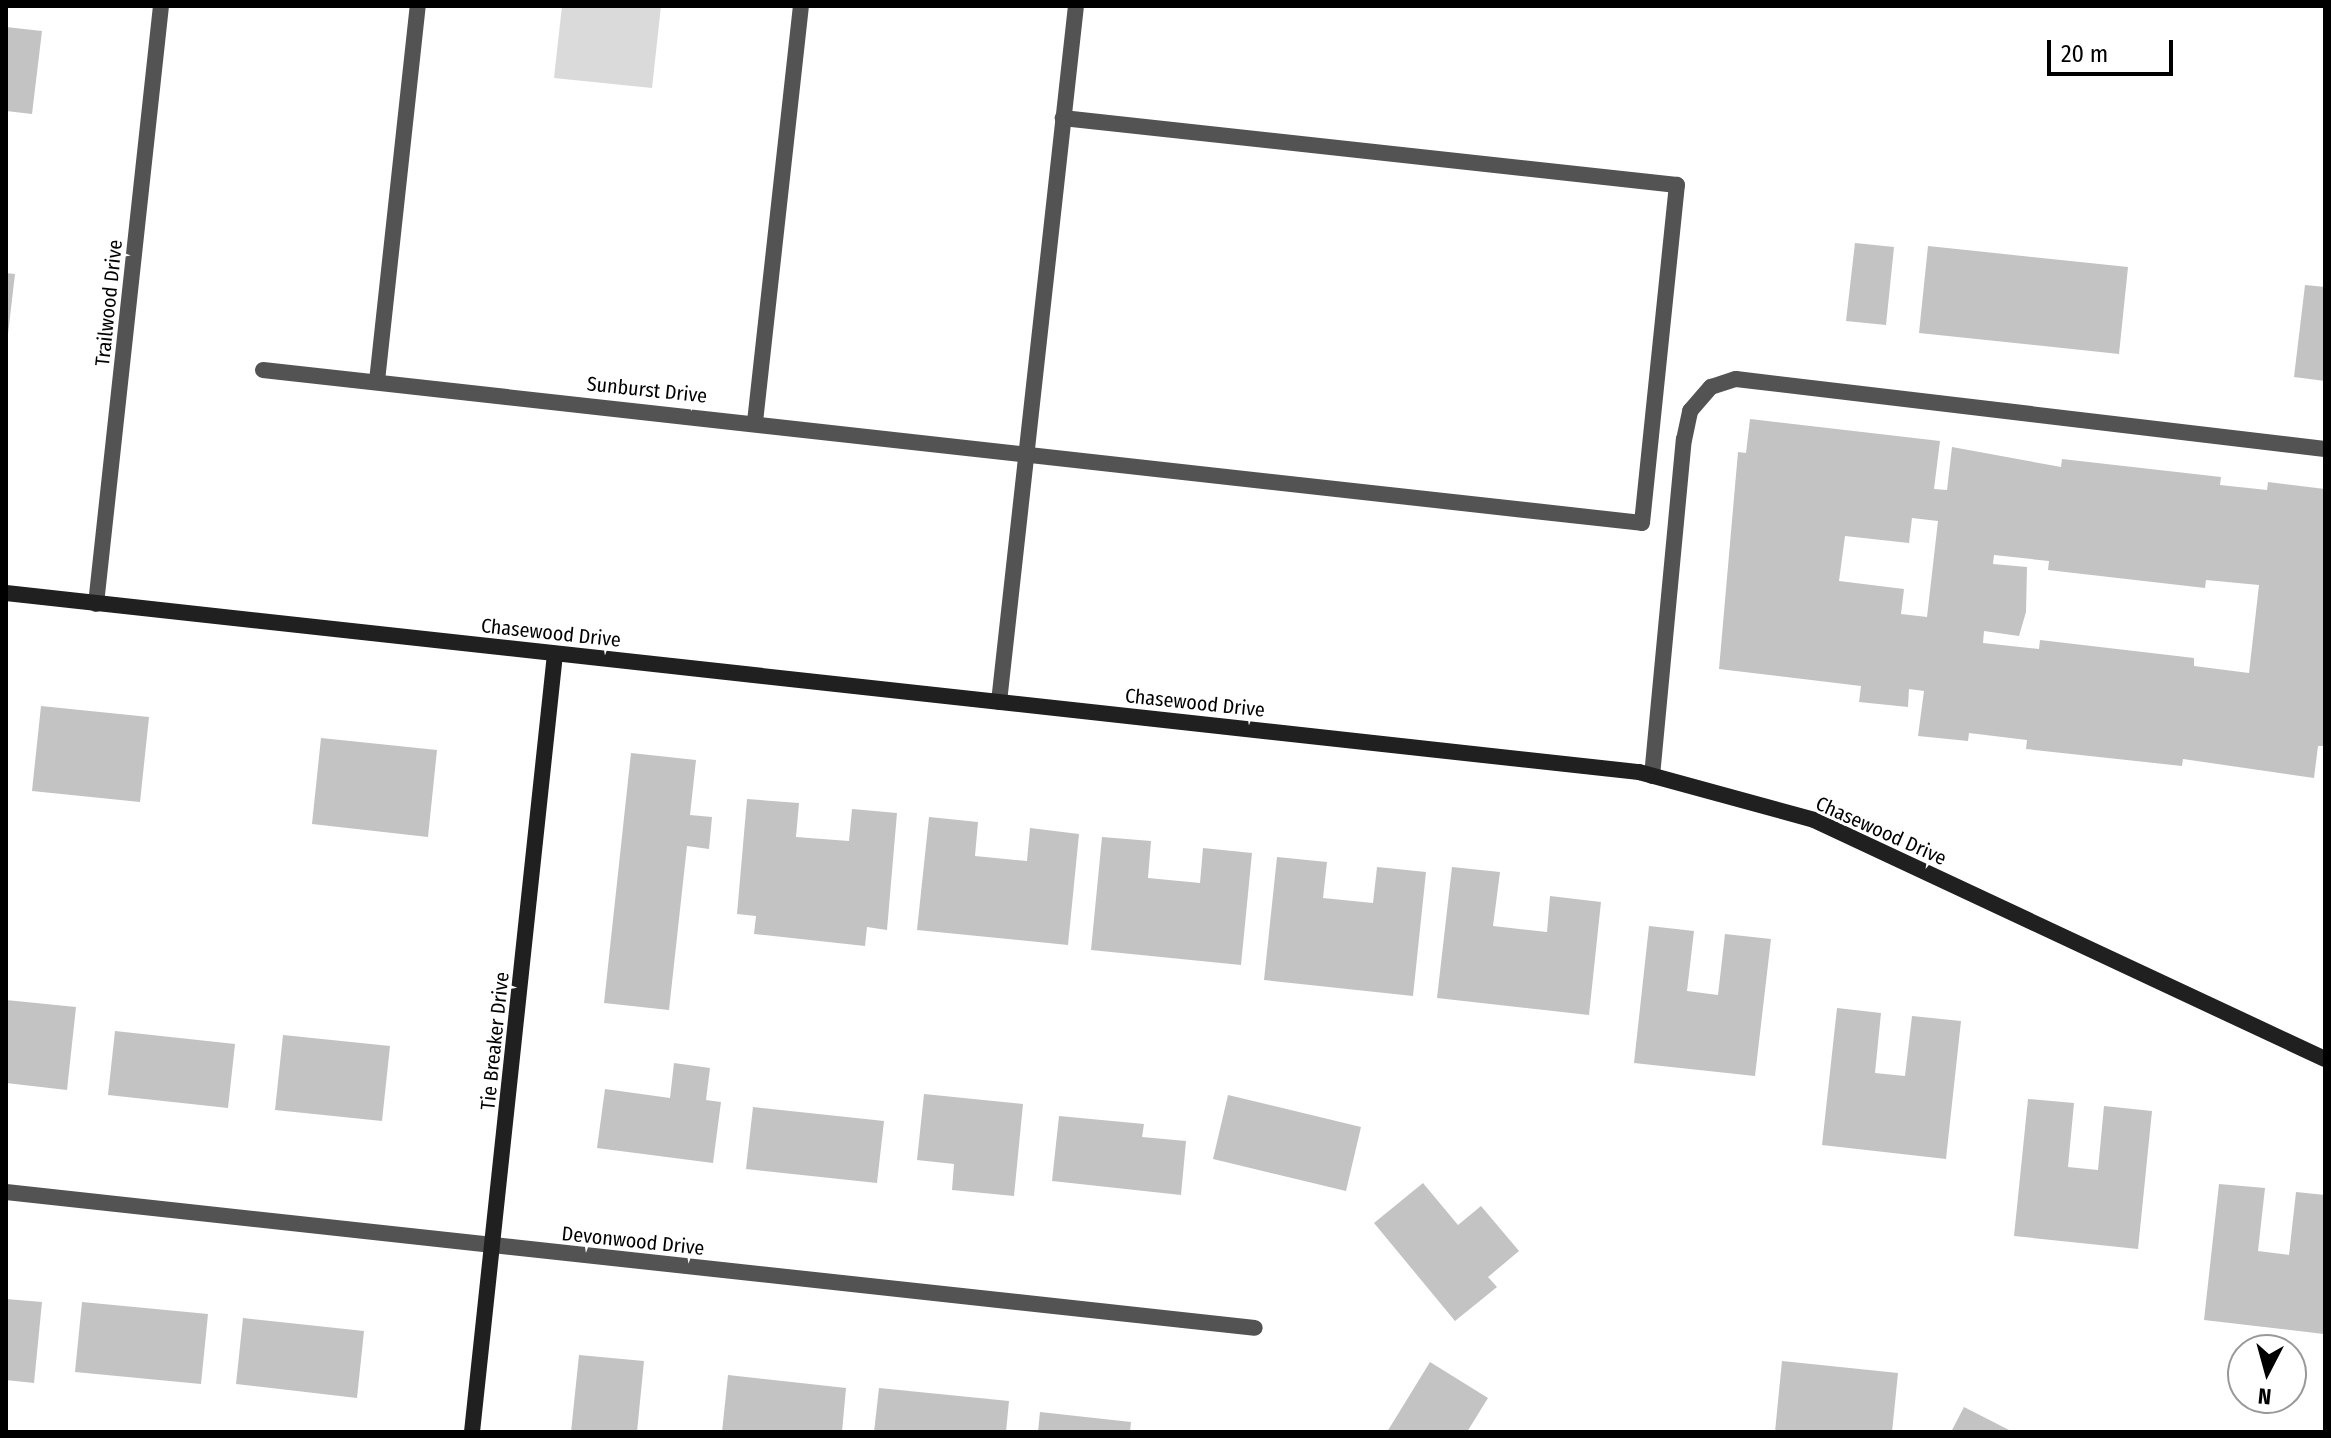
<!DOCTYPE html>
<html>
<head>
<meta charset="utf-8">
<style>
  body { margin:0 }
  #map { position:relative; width:2331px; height:1438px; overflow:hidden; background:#fff; font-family:"Fira Sans Condensed",sans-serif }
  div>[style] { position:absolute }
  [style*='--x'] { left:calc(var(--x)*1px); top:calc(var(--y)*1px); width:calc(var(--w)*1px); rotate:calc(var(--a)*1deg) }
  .green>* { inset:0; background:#dadada }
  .building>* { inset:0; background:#c3c3c3 }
  .lane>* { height:16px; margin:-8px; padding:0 8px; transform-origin:8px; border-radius:8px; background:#535353 }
  .street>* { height:16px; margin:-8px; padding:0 8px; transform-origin:8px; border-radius:8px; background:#535353 }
  .secondary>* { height:16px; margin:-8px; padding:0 8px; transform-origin:8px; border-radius:8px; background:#202020 }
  span { translate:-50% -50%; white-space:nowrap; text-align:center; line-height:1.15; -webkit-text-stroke:6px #fff; paint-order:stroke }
  .street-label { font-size:20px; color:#000 }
  .frame { position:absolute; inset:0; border:8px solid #000; pointer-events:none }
  .north { position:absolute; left:2227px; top:1334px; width:80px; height:80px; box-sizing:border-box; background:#fff; border:2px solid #999; border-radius:50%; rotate:186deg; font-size:22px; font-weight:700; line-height:32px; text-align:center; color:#000 }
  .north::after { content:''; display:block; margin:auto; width:28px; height:36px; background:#000; clip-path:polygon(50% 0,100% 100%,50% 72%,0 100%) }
  .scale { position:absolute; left:2047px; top:40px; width:126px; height:36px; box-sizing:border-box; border:4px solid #000; border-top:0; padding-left:10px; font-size:24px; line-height:28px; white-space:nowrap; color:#000; -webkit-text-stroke:6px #fff; paint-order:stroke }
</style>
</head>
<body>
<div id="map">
  <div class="green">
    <div style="clip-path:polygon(562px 6px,661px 6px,652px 88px,554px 78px)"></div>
  </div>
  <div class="building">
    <div style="clip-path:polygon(6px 27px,42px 31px,32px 114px,6px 111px)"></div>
    <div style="clip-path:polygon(1855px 243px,1894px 247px,1886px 325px,1846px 321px)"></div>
    <div style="clip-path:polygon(1928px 246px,2128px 267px,2119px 354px,1919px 333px)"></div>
    <div style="clip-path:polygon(6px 273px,15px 274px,8px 334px,6px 334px)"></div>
    <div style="clip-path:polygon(2305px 285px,2325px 287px,2325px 381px,2294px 377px)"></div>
    <div style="clip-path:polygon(evenodd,1750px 419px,1940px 441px,1934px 489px,1947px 490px,1952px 447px,2061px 467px,2062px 459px,2221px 477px,2220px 485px,2267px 490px,2268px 482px,2325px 489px,2325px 746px,2318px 746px,2314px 778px,2183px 759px,2182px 766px,2026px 749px,2027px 740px,1969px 733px,1968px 741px,1918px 736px,1924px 691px,1909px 689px,1908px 707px,1859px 702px,1861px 686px,1719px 669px,1738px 452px,1746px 453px,1750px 419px,1912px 518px,1938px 521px,1927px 617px,1901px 614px,1904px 589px,1839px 581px,1845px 536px,1909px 543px,1912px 518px,1750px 419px,1994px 555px,2049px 561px,2048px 570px,2205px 588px,2206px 580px,2259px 585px,2249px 673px,2194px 666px,2194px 658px,2040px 640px,2039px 649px,1983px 643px,1984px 631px,2019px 636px,2026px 612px,2027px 567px,1993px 564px,1994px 555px)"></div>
    <div style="clip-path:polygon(41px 706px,149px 717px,140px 802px,32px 791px)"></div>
    <div style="clip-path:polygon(321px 738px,437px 750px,428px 837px,312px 824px)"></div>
    <div style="clip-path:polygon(631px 753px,696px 760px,690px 815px,712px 817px,709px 849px,687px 846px,669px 1010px,604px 1003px)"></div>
    <div style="clip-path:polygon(747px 799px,799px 803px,796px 837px,849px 841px,852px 809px,897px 813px,887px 930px,867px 927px,865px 946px,754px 934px,756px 916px,737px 914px)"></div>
    <div style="clip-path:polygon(929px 817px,978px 822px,975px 856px,1027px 861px,1030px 828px,1079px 834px,1068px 945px,917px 930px)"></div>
    <div style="clip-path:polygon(1102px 837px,1151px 841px,1148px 878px,1200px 883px,1203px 848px,1252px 853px,1241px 965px,1091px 950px)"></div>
    <div style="clip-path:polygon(1277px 857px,1327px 862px,1323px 898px,1373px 903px,1377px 867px,1426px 872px,1413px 996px,1264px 980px)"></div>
    <div style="clip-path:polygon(1452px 867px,1500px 872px,1493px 926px,1547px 932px,1550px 896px,1601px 902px,1589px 1015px,1437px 998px)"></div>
    <div style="clip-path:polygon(1649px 926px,1694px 931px,1687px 991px,1718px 995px,1725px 934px,1771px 939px,1755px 1076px,1634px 1063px)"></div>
    <div style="clip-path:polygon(6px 1000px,76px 1007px,67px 1090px,6px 1083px)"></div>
    <div style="clip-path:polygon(1837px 1008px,1881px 1013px,1875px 1073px,1905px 1076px,1912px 1016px,1961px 1021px,1946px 1159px,1822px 1145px)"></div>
    <div style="clip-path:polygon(115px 1031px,235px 1044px,228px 1108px,108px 1095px)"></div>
    <div style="clip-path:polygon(283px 1035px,390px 1046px,382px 1121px,275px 1110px)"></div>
    <div style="clip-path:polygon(674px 1063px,710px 1068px,706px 1100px,721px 1102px,713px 1163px,597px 1148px,605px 1089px,670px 1098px)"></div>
    <div style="clip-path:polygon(924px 1094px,1023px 1104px,1014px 1196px,952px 1190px,954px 1164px,917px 1160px)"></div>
    <div style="clip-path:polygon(1228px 1095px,1361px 1127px,1346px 1191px,1213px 1159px)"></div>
    <div style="clip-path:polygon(2028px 1099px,2074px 1103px,2068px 1167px,2098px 1170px,2104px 1106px,2152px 1111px,2138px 1249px,2014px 1236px)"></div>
    <div style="clip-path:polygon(753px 1107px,884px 1121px,877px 1183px,746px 1169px)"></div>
    <div style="clip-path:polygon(1059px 1116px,1144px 1124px,1142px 1137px,1186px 1141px,1181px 1195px,1052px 1181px)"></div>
    <div style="clip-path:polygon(1423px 1183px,1458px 1225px,1481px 1206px,1519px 1251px,1488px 1277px,1497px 1287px,1455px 1321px,1374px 1223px)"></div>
    <div style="clip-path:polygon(2219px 1184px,2265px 1188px,2258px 1251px,2289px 1255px,2296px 1192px,2325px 1195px,2324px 1334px,2204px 1320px)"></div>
    <div style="clip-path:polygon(6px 1299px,42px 1302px,34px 1383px,6px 1380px)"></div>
    <div style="clip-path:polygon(82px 1302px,208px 1314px,201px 1384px,75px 1372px)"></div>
    <div style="clip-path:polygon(243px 1318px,364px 1331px,357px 1398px,236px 1384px)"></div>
    <div style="clip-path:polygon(579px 1355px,644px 1361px,637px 1432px,571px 1432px)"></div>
    <div style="clip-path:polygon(1782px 1361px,1898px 1373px,1892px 1432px,1775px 1432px)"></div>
    <div style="clip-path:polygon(1430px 1362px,1488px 1398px,1467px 1432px,1387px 1432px)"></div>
    <div style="clip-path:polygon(728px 1375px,846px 1388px,842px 1432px,722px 1432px)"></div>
    <div style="clip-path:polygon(879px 1388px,1009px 1401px,1006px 1432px,874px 1432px)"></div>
    <div style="clip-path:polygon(1964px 1407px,2013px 1432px,1951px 1432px)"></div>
    <div style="clip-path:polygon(1040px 1412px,1131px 1422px,1130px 1432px,1038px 1432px)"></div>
  </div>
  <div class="lane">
    <div style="--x:263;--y:370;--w:1387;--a:6.33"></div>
    <div style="--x:1642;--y:523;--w:340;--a:-84.1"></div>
    <div style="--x:1677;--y:185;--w:618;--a:-173.77"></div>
    <div style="--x:377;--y:381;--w:377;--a:-83.8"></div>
    <div style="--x:755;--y:422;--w:419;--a:-83.7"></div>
    <div style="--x:999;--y:702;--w:700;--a:-83.69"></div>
    <div style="--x:1652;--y:776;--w:338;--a:-84.6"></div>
    <div style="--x:1684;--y:440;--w:30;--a:-78"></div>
    <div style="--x:1690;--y:411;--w:32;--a:-49"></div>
    <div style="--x:1711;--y:387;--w:26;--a:-18"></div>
    <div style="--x:1736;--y:379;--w:593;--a:6.78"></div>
  </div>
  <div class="street">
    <div style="--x:96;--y:604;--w:602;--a:-83.8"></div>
    <div style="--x:6;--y:1192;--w:1256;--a:6.21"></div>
  </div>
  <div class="secondary">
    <div style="--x:6;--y:593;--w:1643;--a:6.26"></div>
    <div style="--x:1639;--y:772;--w:181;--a:15.3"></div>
    <div style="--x:1814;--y:820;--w:564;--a:25.07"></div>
    <div style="--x:472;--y:1432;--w:782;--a:-83.91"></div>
  </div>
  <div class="street-label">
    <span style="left:109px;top:303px;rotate:-84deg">Trailwood Drive</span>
    <span style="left:647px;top:390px;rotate:6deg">Sunburst Drive</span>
    <span style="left:551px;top:633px;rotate:6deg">Chasewood Drive</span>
    <span style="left:1195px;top:703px;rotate:6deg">Chasewood Drive</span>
    <span style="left:1881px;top:831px;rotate:24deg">Chasewood Drive</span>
    <span style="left:495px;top:1041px;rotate:-84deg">Tie Breaker Drive</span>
    <span style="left:633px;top:1241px;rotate:6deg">Devonwood Drive</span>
  </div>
  <div class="frame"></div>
  <div class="north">N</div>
  <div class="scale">20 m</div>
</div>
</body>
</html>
